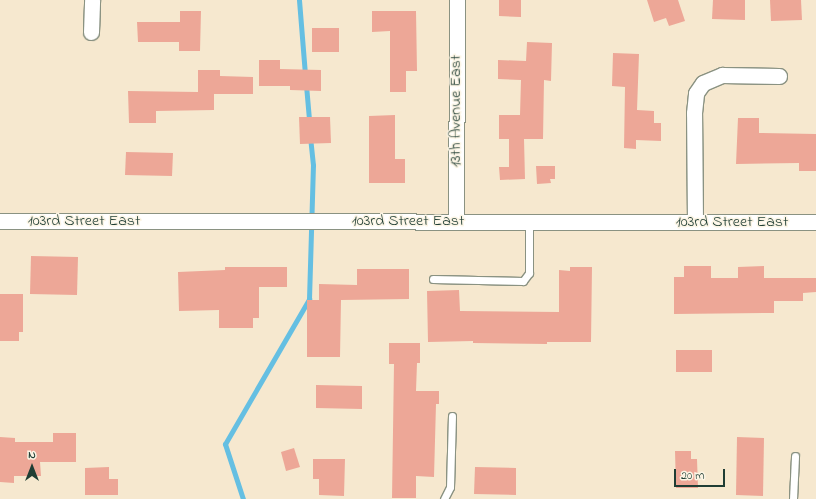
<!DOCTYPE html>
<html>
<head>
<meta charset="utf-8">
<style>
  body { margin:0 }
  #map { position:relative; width:816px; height:499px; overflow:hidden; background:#f6e8cf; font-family:"Indie Flower",sans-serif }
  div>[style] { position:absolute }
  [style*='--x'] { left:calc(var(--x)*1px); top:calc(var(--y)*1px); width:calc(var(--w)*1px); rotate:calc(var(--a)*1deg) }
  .stream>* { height:5px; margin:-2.5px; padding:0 2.5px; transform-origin:2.5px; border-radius:2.5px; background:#65bfe2 }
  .building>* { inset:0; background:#eda797 }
  .roads { filter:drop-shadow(1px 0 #8a9282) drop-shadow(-1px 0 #8a9282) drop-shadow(0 1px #8a9282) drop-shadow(0 -1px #8a9282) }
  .service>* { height:7px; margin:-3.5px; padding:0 3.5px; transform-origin:3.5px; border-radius:3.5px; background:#fff }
  .minor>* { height:15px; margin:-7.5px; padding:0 7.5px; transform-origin:7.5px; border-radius:7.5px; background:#fff }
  span { translate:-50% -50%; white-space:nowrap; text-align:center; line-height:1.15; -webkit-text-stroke:3px #fcf5e5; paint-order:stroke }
  .street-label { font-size:16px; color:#1f3d34 }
  .north { position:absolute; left:12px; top:447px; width:40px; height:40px; -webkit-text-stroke:3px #fcf5e5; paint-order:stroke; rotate:0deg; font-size:11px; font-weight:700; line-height:16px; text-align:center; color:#1f3d34 }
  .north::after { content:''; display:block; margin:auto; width:14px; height:18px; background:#1f3d34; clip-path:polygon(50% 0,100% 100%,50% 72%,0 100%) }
  .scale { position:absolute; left:674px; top:469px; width:51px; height:18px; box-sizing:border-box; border:2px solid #1f3d34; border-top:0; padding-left:5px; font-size:12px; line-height:14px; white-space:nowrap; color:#1f3d34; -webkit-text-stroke:3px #fcf5e5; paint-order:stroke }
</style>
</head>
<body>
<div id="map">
  <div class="stream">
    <div style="--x:299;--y:0;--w:75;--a:85.4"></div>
    <div style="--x:306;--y:85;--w:38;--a:85"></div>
    <div style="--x:243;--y:499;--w:58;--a:-108.1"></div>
    <div style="--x:225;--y:444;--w:168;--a:-59.9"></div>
    <div style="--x:309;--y:299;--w:134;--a:-88.3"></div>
    <div style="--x:313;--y:165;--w:27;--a:-96"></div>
  </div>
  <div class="building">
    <div style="clip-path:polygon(499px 0,521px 0,521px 17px,499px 16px)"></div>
    <div style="clip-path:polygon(647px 0,678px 0,685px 21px,669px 26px,666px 18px,654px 22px)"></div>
    <div style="clip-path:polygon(713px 0,745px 0,745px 20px,712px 19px)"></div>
    <div style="clip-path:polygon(770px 0,801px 0,802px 20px,771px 21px)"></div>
    <div style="clip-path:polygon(180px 11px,201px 11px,200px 51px,179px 51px,179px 42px,138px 42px,137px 22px,180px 22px)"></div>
    <div style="clip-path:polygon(372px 11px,416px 11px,417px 71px,406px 71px,406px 92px,390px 92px,390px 31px,372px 32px)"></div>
    <div style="clip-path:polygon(312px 28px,339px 28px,339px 52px,312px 52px)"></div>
    <div style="clip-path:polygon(527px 42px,552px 43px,551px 81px,544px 80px,543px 139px,524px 139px,525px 179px,500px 180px,499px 167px,509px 167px,509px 139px,499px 139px,499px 115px,520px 115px,521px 80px,498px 79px,498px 60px,526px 61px)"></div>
    <div style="clip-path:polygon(613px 53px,639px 54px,637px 110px,654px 111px,654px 123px,661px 123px,661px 141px,636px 140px,636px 149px,624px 148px,625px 87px,612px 86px)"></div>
    <div style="clip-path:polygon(259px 60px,280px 60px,280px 69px,321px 70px,321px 91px,290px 90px,290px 86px,259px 86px)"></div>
    <div style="clip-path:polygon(198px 70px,220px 70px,220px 76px,253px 77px,253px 94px,214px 94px,214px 110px,156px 111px,156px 123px,129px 123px,128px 91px,198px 92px)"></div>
    <div style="clip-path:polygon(395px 115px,395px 159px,405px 159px,405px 183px,369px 183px,369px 116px)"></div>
    <div style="clip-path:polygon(299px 117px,330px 117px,331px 143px,300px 144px)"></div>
    <div style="clip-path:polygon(738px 118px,759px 118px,759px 133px,816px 134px,816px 171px,799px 171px,799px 163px,736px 164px)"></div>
    <div style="clip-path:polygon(126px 152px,173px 153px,172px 176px,125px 175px)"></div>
    <div style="clip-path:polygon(536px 166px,555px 166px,555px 179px,550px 179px,551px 183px,537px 184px)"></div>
    <div style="clip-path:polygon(31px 256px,78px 257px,77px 295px,30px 294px)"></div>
    <div style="clip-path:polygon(684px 266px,711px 266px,711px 278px,738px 278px,738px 267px,764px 266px,764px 278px,816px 278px,816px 292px,803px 293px,803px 301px,774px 301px,774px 313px,674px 314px,674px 277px,684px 277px)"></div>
    <div style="clip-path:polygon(225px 267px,287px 267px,287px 287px,259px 287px,259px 318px,253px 318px,253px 328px,219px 328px,219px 310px,179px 311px,178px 272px,225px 270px)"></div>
    <div style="clip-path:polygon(570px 267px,592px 267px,591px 342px,547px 342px,547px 344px,473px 343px,473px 341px,428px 342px,427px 291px,459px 290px,460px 311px,559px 312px,559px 270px,570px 271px)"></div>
    <div style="clip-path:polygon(357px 269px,409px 269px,409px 299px,341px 300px,340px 357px,307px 357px,307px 300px,319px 300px,319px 284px,357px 285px)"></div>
    <div style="clip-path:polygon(0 294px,23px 294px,23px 332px,19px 332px,19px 341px,0 341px)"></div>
    <div style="clip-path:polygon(389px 343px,420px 343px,420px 363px,417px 363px,416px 391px,439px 391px,439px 404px,436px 404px,434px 477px,416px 476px,416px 498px,392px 498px,394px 364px,389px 364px)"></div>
    <div style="clip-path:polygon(676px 350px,712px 350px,712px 372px,676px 372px)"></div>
    <div style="clip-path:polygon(316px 385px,362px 386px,362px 409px,316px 408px)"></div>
    <div style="clip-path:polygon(53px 433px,76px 433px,76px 462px,40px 462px,41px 476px,14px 476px,14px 483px,0 482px,0 437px,15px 438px,15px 442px,53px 442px)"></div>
    <div style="clip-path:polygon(737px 437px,764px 438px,763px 496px,736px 495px)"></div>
    <div style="clip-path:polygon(294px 448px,300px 467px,286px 471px,281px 452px)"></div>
    <div style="clip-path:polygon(675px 451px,691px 451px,691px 459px,697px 459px,698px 488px,676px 488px)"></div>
    <div style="clip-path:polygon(313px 459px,345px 459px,344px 496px,319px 495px,319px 479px,313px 479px)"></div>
    <div style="clip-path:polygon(109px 467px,109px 479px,118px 479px,118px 495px,85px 495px,85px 468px)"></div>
    <div style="clip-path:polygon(475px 467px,516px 468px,516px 495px,474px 494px)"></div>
  </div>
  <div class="roads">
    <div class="service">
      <div style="--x:433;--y:279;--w:90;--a:1.3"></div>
      <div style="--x:523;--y:281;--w:10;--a:-53"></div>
      <div style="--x:529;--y:273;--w:51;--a:-90"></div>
      <div style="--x:444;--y:499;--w:13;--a:-63"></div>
      <div style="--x:450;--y:487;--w:71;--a:-88.4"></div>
      <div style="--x:793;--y:499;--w:43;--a:-87.3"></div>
    </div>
    <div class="minor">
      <div style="--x:91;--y:32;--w:32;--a:-88"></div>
      <div style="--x:0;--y:221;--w:816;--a:0.07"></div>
      <div style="--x:456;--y:221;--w:221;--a:-89.7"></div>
      <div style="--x:695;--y:221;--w:108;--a:-90.5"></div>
      <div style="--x:694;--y:113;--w:20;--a:-84"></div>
      <div style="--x:696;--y:93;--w:12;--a:-55"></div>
      <div style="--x:703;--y:83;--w:21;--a:-23"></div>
      <div style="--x:722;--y:75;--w:57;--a:1"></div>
    </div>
  </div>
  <div class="street-label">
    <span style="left:456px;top:111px;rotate:-90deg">13th Avenue East</span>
    <span style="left:84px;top:221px">103rd Street East</span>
    <span style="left:408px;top:221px">103rd Street East</span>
    <span style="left:732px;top:222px">103rd Street East</span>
  </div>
  <div class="north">N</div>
  <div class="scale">20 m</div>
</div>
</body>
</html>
